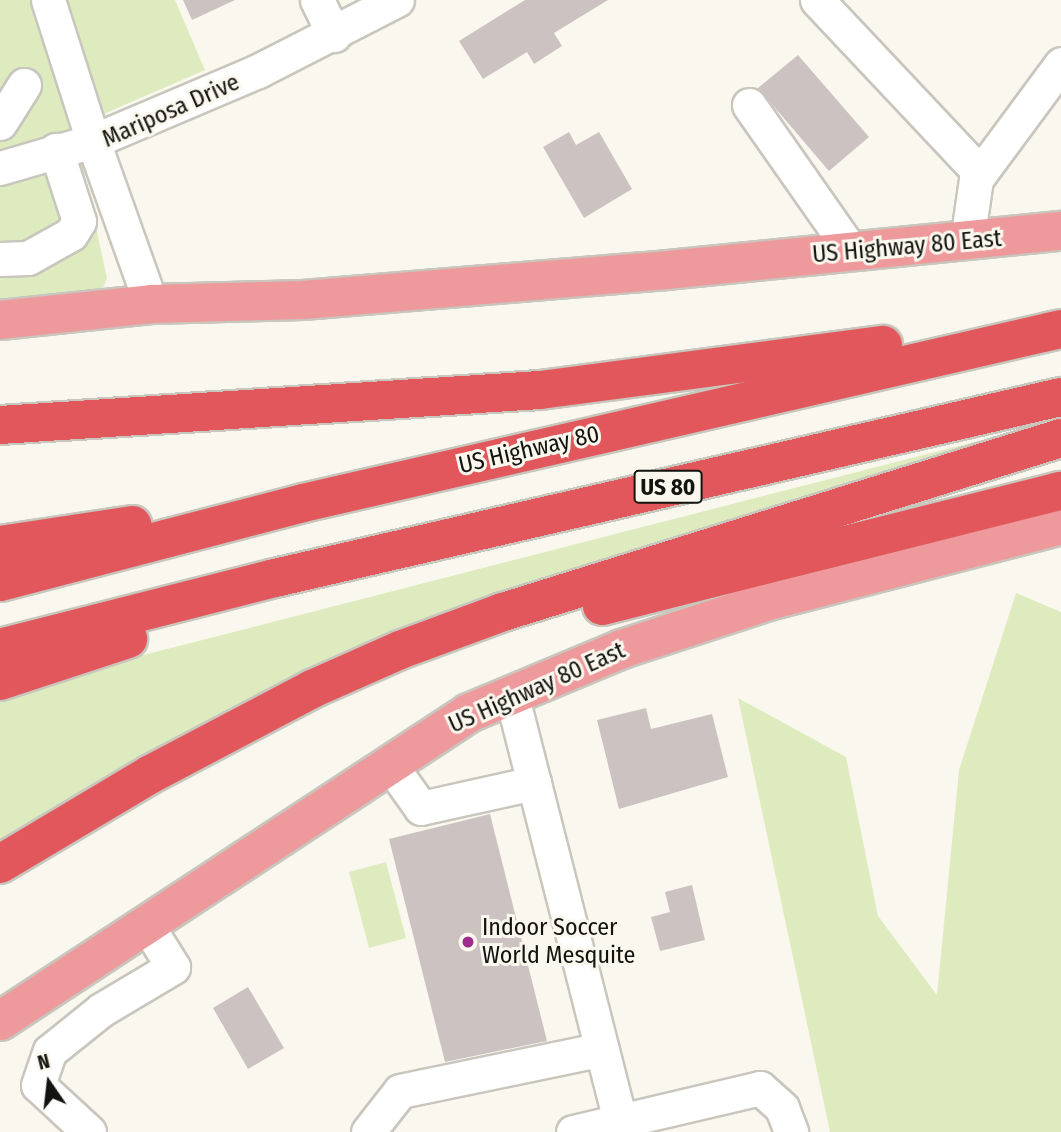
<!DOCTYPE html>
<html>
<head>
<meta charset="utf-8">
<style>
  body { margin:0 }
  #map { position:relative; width:1061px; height:1132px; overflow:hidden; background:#faf8ee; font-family:"Fira Sans Condensed",sans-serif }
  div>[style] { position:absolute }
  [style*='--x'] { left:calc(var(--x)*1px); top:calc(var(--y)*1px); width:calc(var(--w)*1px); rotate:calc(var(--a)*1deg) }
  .green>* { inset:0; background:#deebbf }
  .building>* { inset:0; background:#ccc2c1 }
  .roads { filter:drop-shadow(2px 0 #c8c6bd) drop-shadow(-2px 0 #c8c6bd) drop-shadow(0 2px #c8c6bd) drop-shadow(0 -2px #c8c6bd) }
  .minor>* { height:33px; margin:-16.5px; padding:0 16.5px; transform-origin:16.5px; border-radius:16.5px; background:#fff }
  .major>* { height:38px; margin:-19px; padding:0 19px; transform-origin:19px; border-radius:19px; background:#ee9a9d }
  .highway>* { height:38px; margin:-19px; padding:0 19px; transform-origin:19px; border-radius:19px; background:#e2575b }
  .dots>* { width:19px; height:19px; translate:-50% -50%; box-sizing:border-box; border:4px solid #faf8ee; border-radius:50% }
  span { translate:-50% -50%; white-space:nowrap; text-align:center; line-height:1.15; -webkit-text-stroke:6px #faf8ee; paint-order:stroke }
  .shield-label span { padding:2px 5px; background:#faf8ee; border:2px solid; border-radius:5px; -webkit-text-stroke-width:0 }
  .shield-label { font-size:23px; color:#13130f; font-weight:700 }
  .street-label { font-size:24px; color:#13130f }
  .poi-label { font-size:24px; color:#13130f }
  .left { translate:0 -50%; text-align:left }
  .north { position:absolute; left:14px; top:1048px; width:70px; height:70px; -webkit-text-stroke:5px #faf8ee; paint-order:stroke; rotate:346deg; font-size:19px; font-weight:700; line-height:28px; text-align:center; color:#13130f }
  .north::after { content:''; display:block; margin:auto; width:24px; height:32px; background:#13130f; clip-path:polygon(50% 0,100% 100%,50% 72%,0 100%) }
</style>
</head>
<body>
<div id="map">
  <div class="green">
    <div style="clip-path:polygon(0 0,175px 0,205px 70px,74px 127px,107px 278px,101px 293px,0 303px)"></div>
    <div style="clip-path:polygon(1044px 424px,582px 573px,0 849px,0 700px,124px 660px)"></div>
    <div style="clip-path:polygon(1016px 593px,1061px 612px,1061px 1132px,830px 1132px,738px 698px,846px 757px,878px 916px,937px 995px,959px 770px)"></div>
    <div style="clip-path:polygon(386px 862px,406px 938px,369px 948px,349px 872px)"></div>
  </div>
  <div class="building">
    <div style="clip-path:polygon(183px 0,235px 0,192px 20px)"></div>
    <div style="clip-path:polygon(525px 0,608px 0,554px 33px,562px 46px,534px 64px,527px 52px,483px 79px,459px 41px)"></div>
    <div style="clip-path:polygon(798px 55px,869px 137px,829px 171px,758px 88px)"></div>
    <div style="clip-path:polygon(569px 132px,576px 145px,599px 132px,632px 189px,584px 218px,543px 147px)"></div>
    <div style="clip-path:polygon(646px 708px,651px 729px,712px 714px,728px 777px,619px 809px,597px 720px)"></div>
    <div style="clip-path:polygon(490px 814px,547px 1041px,445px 1062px,389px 839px)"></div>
    <div style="clip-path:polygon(692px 885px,705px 940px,660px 951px,651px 917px,670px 912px,665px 892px)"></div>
    <div style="clip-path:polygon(248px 987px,284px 1048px,248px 1069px,213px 1008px)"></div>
  </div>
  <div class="roads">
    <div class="minor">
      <div style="--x:317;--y:0;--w:39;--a:64"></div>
      <div style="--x:817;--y:0;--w:238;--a:46.7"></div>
      <div style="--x:749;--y:105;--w:179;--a:55"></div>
      <div style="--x:0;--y:123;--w:45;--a:-57.7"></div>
      <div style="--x:0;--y:168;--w:97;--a:-16.2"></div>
      <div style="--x:93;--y:141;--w:148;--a:-107.7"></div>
      <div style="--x:967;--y:241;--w:63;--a:-81.7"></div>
      <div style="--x:976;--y:179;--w:143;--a:-53.5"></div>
      <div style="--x:0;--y:259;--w:28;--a:-2"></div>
      <div style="--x:28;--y:258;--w:49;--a:-29.2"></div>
      <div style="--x:71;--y:234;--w:15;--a:-58"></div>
      <div style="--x:79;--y:221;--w:75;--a:-107.9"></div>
      <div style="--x:151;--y:304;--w:173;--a:-109.6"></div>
      <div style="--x:93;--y:141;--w:179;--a:-23"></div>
      <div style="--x:258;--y:71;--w:156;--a:-27.1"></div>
      <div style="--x:511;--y:693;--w:442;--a:75.7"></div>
      <div style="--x:389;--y:763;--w:55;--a:54.6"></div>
      <div style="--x:421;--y:808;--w:116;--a:-12.5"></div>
      <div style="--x:89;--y:1132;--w:69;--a:-137.3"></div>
      <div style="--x:38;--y:1085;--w:36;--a:-71"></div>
      <div style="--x:50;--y:1051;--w:65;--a:-38.8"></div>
      <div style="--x:101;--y:1010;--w:84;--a:-30.8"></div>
      <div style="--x:173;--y:967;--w:49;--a:-121.8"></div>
      <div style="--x:368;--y:1132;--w:52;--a:-52"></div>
      <div style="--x:400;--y:1091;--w:206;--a:-11.7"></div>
      <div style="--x:573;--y:1132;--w:192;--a:-13.2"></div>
      <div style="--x:760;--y:1088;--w:30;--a:42"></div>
      <div style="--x:782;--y:1108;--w:26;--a:69"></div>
    </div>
    <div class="major">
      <div style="--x:0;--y:320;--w:152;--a:-6"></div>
      <div style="--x:151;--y:304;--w:152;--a:-1.5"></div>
      <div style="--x:303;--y:300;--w:365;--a:-4.7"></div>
      <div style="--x:667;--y:270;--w:396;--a:-5.7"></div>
      <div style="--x:0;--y:1021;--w:561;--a:-33.29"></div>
      <div style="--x:469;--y:713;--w:166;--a:-22.7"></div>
      <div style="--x:622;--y:649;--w:158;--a:-18.1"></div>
      <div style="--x:772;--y:600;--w:299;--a:-14.5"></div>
    </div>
    <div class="highway">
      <div style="--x:0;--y:425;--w:541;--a:-3.71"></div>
      <div style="--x:540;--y:390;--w:346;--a:-7.5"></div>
      <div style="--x:0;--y:545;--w:134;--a:-8.6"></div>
      <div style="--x:0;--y:582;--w:313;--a:-14.6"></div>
      <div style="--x:303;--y:503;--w:778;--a:-12.93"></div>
      <div style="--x:602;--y:606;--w:473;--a:-14.1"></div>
      <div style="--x:0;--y:648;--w:284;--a:-14.3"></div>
      <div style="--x:275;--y:578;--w:807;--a:-12.97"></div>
      <div style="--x:0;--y:681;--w:135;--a:-18.2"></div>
      <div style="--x:0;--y:864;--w:176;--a:-30.8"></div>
      <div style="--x:151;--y:774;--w:182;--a:-27.8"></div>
      <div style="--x:312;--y:689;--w:96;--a:-23.9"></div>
      <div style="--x:400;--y:650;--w:110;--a:-20.3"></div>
      <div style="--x:503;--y:612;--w:584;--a:-17.32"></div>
    </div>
  </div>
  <div class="dots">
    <div style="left:468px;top:942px;background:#9d2d8c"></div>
  </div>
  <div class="shield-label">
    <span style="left:668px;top:487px">US 80</span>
  </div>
  <div class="street-label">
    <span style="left:171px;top:111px;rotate:-24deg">Mariposa Drive</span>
    <span style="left:907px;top:247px;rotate:-5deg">US Highway 80 East</span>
    <span style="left:529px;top:450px;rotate:-13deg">US Highway 80</span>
    <span style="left:537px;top:688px;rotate:-24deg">US Highway 80 East</span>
  </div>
  <div class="poi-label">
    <span class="left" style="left:482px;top:942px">Indoor Soccer<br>World Mesquite</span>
  </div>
  <div class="north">N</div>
</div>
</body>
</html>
